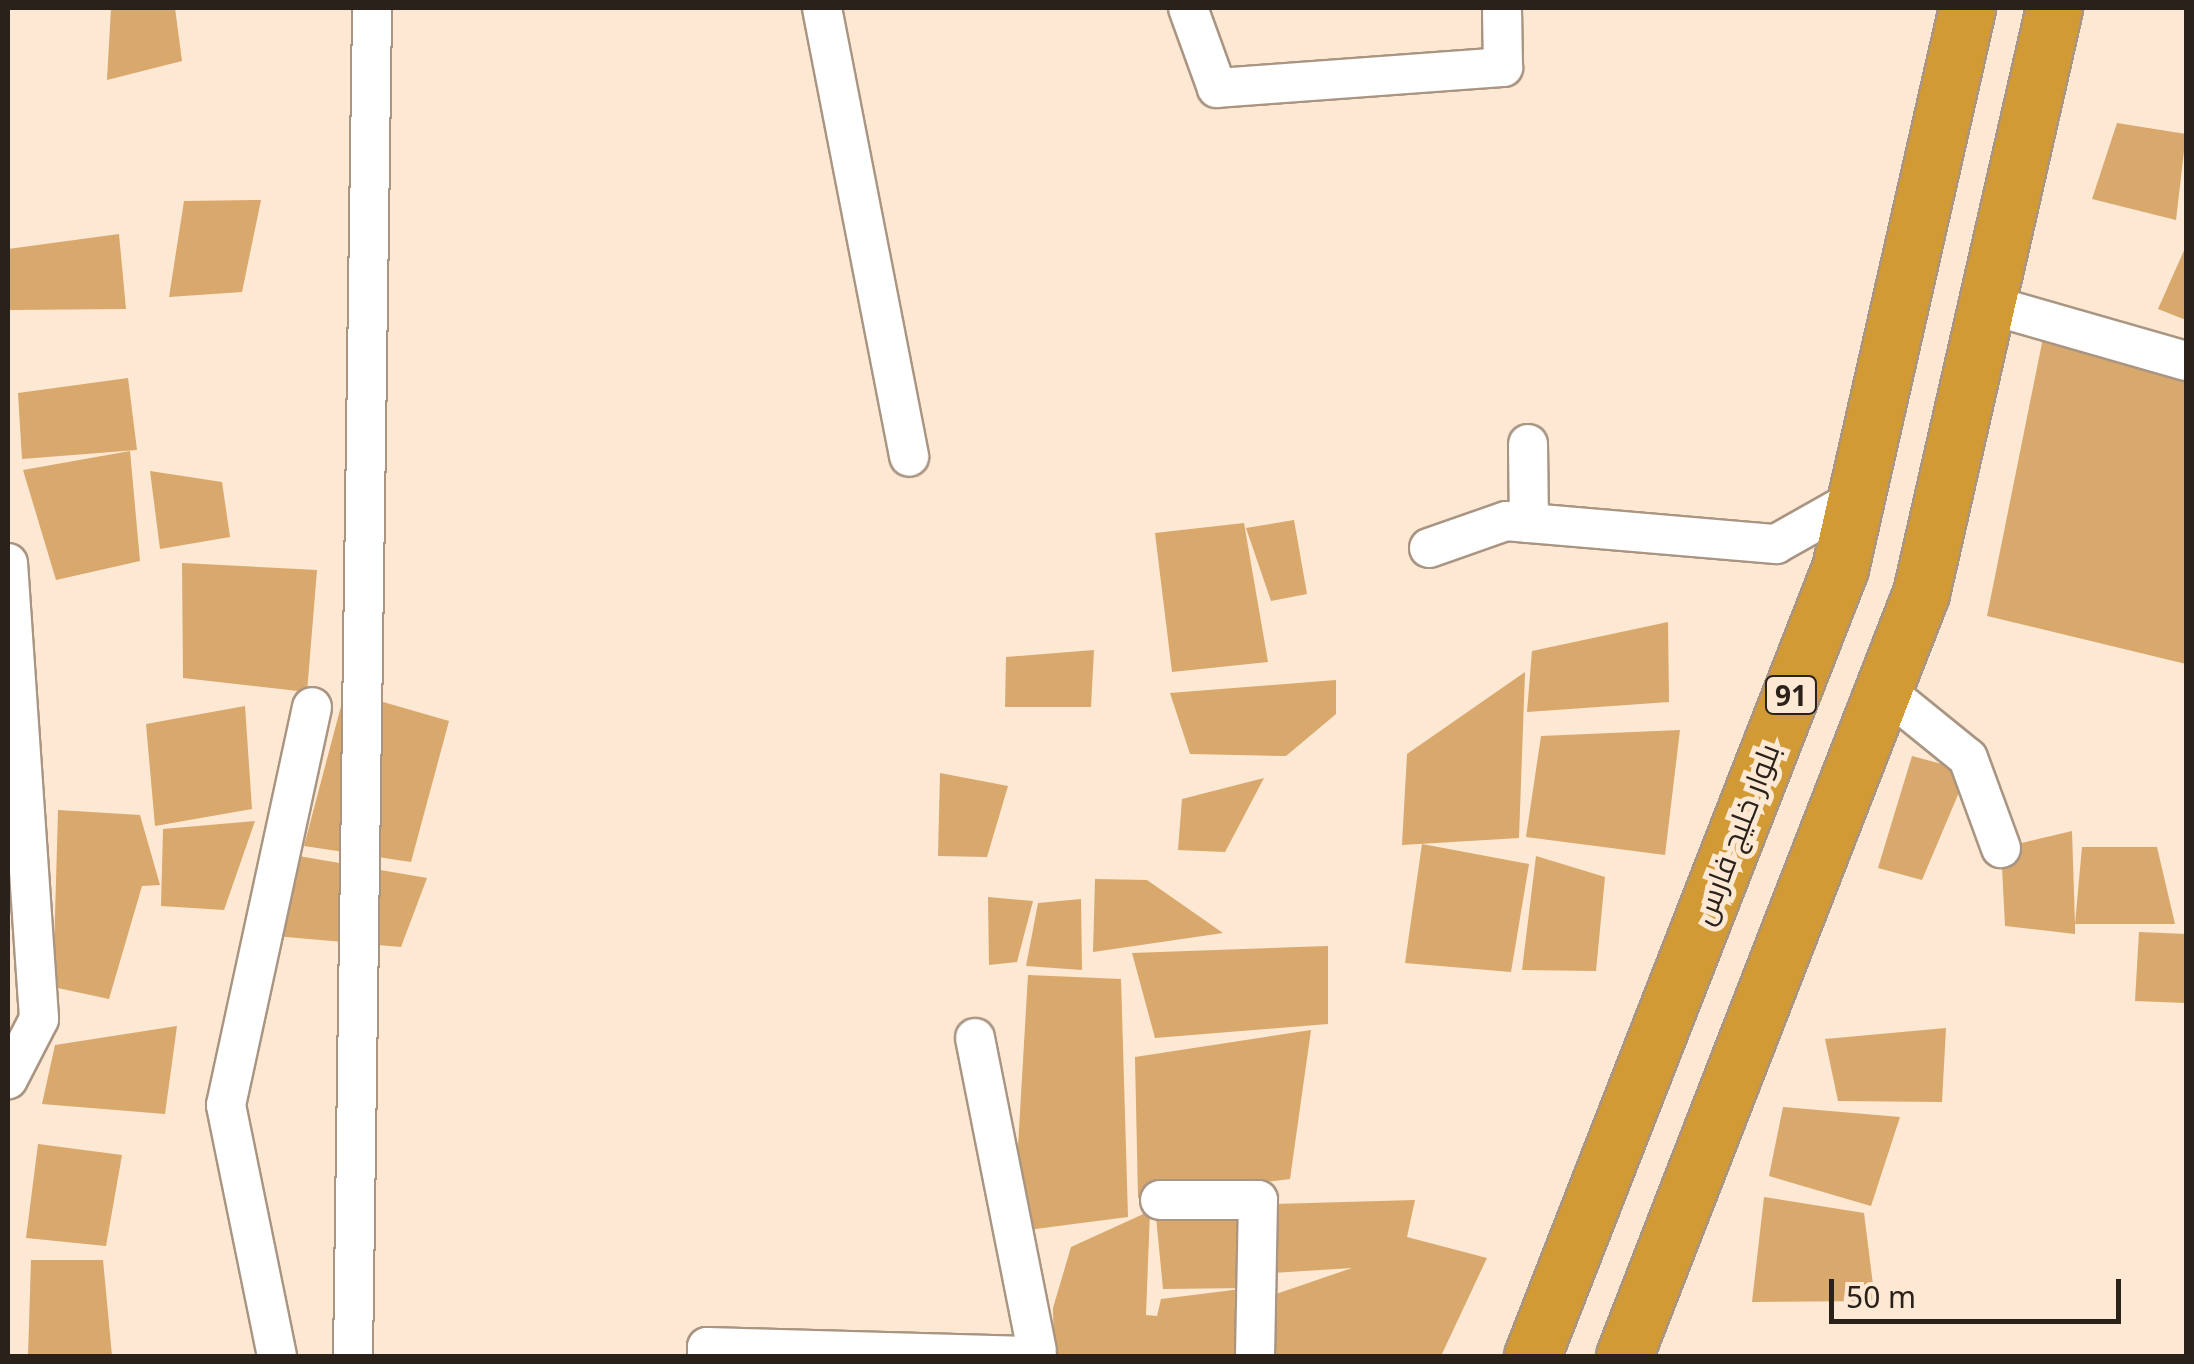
<!DOCTYPE html>
<html>
<head>
<meta charset="utf-8">
<style>
  body { margin:0 }
  #map { position:relative; width:2194px; height:1364px; overflow:hidden; background:#fde8d3; font-family:"Noto Sans",Cairo,sans-serif }
  div>[style] { position:absolute }
  [style*='--x'] { left:calc(var(--x)*1px); top:calc(var(--y)*1px); width:calc(var(--w)*1px); rotate:calc(var(--a)*1deg) }
  .building>* { inset:0; background:#d8a86c }
  .roads { filter:drop-shadow(2px 0 #a99582) drop-shadow(-2px 0 #a99582) drop-shadow(0 2px #a99582) drop-shadow(0 -2px #a99582) }
  .street>* { height:38px; margin:-19px; padding:0 19px; transform-origin:19px; border-radius:19px; background:#fff }
  .highway>* { height:55px; margin:-27.5px; padding:0 27.5px; transform-origin:27.5px; border-radius:27.5px; background:#d19a35 }
  span { translate:-50% -50%; white-space:nowrap; text-align:center; line-height:1.15; -webkit-text-stroke:10px #fde8d3; paint-order:stroke }
  .shield-label span { padding:2px 8px; background:#fde8d3; border:2px solid; border-radius:8px; -webkit-text-stroke-width:0 }
  .shield-label { font-size:28px; color:#29211a; font-weight:700 }
  .street-label { font-size:30px; color:#29211a }
  .frame { position:absolute; inset:0; border:10px solid #29211a; pointer-events:none }
  .scale { position:absolute; left:1829px; top:1279px; width:292px; height:45px; box-sizing:border-box; border:5px solid #29211a; border-top:0; padding-left:12px; font-size:30px; line-height:35px; white-space:nowrap; color:#29211a; -webkit-text-stroke:8px #fde8d3; paint-order:stroke }
</style>
</head>
<body>
<div id="map">
  <div class="building">
    <div style="clip-path:polygon(111px 8px,175px 8px,182px 61px,107px 80px)"></div>
    <div style="clip-path:polygon(2117px 123px,2186px 134px,2176px 220px,2092px 199px)"></div>
    <div style="clip-path:polygon(261px 200px,242px 292px,169px 297px,184px 201px)"></div>
    <div style="clip-path:polygon(119px 234px,126px 309px,10px 310px,8px 249px)"></div>
    <div style="clip-path:polygon(2186px 246px,2186px 320px,2158px 309px)"></div>
    <div style="clip-path:polygon(2048px 313px,2186px 351px,2186px 664px,1987px 616px)"></div>
    <div style="clip-path:polygon(128px 378px,137px 450px,22px 459px,18px 393px)"></div>
    <div style="clip-path:polygon(130px 451px,140px 561px,56px 580px,23px 470px)"></div>
    <div style="clip-path:polygon(150px 471px,222px 482px,230px 537px,160px 549px)"></div>
    <div style="clip-path:polygon(1294px 520px,1307px 594px,1271px 601px,1246px 528px)"></div>
    <div style="clip-path:polygon(1244px 523px,1268px 662px,1172px 672px,1155px 533px)"></div>
    <div style="clip-path:polygon(182px 563px,317px 570px,307px 692px,183px 678px)"></div>
    <div style="clip-path:polygon(1668px 622px,1669px 702px,1527px 712px,1532px 651px)"></div>
    <div style="clip-path:polygon(1094px 650px,1091px 707px,1005px 707px,1006px 657px)"></div>
    <div style="clip-path:polygon(1525px 672px,1519px 838px,1402px 845px,1407px 754px)"></div>
    <div style="clip-path:polygon(1336px 680px,1336px 714px,1286px 756px,1190px 754px,1170px 693px)"></div>
    <div style="clip-path:polygon(345px 691px,449px 721px,411px 862px,304px 846px)"></div>
    <div style="clip-path:polygon(245px 706px,252px 809px,155px 826px,146px 724px)"></div>
    <div style="clip-path:polygon(1680px 730px,1665px 855px,1526px 837px,1541px 736px)"></div>
    <div style="clip-path:polygon(1912px 756px,1968px 771px,1922px 880px,1878px 868px)"></div>
    <div style="clip-path:polygon(940px 773px,1008px 786px,987px 857px,938px 856px)"></div>
    <div style="clip-path:polygon(1264px 778px,1225px 852px,1178px 850px,1182px 799px)"></div>
    <div style="clip-path:polygon(58px 810px,140px 815px,160px 885px,142px 886px,109px 999px,53px 987px)"></div>
    <div style="clip-path:polygon(255px 821px,224px 910px,161px 906px,163px 829px)"></div>
    <div style="clip-path:polygon(2072px 831px,2075px 924px,2082px 847px,2157px 847px,2175px 924px,2075px 924px,2075px 934px,2005px 926px,2001px 848px)"></div>
    <div style="clip-path:polygon(1422px 844px,1529px 864px,1511px 972px,1405px 963px)"></div>
    <div style="clip-path:polygon(281px 853px,427px 878px,401px 947px,263px 935px)"></div>
    <div style="clip-path:polygon(1536px 856px,1605px 877px,1596px 971px,1522px 970px)"></div>
    <div style="clip-path:polygon(1095px 879px,1147px 880px,1223px 933px,1093px 952px)"></div>
    <div style="clip-path:polygon(988px 897px,1033px 901px,1017px 962px,989px 965px)"></div>
    <div style="clip-path:polygon(1081px 899px,1082px 970px,1026px 966px,1038px 903px)"></div>
    <div style="clip-path:polygon(2139px 932px,2186px 934px,2186px 1003px,2135px 1001px)"></div>
    <div style="clip-path:polygon(1328px 946px,1328px 1024px,1155px 1038px,1132px 953px)"></div>
    <div style="clip-path:polygon(1028px 975px,1121px 979px,1128px 1217px,1013px 1232px)"></div>
    <div style="clip-path:polygon(177px 1026px,165px 1114px,42px 1104px,55px 1045px)"></div>
    <div style="clip-path:polygon(1946px 1028px,1942px 1102px,1838px 1101px,1825px 1039px)"></div>
    <div style="clip-path:polygon(1311px 1030px,1290px 1179px,1138px 1198px,1135px 1057px)"></div>
    <div style="clip-path:polygon(1783px 1107px,1900px 1117px,1871px 1206px,1769px 1176px)"></div>
    <div style="clip-path:polygon(38px 1144px,122px 1155px,106px 1246px,26px 1238px)"></div>
    <div style="clip-path:polygon(1764px 1197px,1864px 1213px,1875px 1301px,1752px 1302px)"></div>
    <div style="clip-path:polygon(1415px 1200px,1407px 1237px,1487px 1258px,1441px 1356px,1275px 1356px,1276px 1294px,1352px 1268px,1272px 1273px,1274px 1204px)"></div>
    <div style="clip-path:polygon(1150px 1211px,1146px 1315px,1157px 1316px,1161px 1299px,1249px 1288px,1245px 1356px,1054px 1356px,1053px 1308px,1071px 1247px)"></div>
    <div style="clip-path:polygon(1257px 1213px,1249px 1288px,1163px 1289px,1156px 1217px)"></div>
    <div style="clip-path:polygon(31px 1260px,103px 1260px,112px 1356px,28px 1356px)"></div>
  </div>
  <div class="roads">
    <div class="street">
      <div style="--x:822;--y:8;--w:457;--a:79"></div>
      <div style="--x:1188;--y:8;--w:85;--a:70.1"></div>
      <div style="--x:1217;--y:88;--w:287;--a:-4.2"></div>
      <div style="--x:1503;--y:67;--w:59;--a:-91"></div>
      <div style="--x:1987;--y:304;--w:207;--a:16"></div>
      <div style="--x:1528;--y:444;--w:79;--a:89.3"></div>
      <div style="--x:1529;--y:523;--w:248;--a:4.9"></div>
      <div style="--x:1776;--y:544;--w:92;--a:-29.4"></div>
      <div style="--x:1429;--y:548;--w:82;--a:-19.3"></div>
      <div style="--x:1506;--y:521;--w:23;--a:5"></div>
      <div style="--x:8;--y:563;--w:457;--a:86.1"></div>
      <div style="--x:39;--y:1019;--w:68;--a:117.3"></div>
      <div style="--x:1884;--y:690;--w:108;--a:39"></div>
      <div style="--x:1968;--y:758;--w:96;--a:69.9"></div>
      <div style="--x:975;--y:1038;--w:318;--a:78.8"></div>
      <div style="--x:1160;--y:1200;--w:98;--a:0"></div>
      <div style="--x:1258;--y:1200;--w:156;--a:91.1"></div>
      <div style="--x:277;--y:1356;--w:256;--a:-101.5"></div>
      <div style="--x:226;--y:1105;--w:407;--a:-77.8"></div>
      <div style="--x:353;--y:1356;--w:1348;--a:-89.19"></div>
      <div style="--x:707;--y:1356;--w:9;--a:-90"></div>
      <div style="--x:707;--y:1347;--w:330;--a:1.6"></div>
    </div>
    <div class="highway">
      <div style="--x:1532;--y:1356;--w:846;--a:-68.65"></div>
      <div style="--x:1840;--y:568;--w:574;--a:-77.22"></div>
      <div style="--x:1624;--y:1356;--w:819;--a:-68.73"></div>
      <div style="--x:1921;--y:593;--w:600;--a:-77.19"></div>
    </div>
  </div>
  <div class="shield-label">
    <span style="left:1791px;top:695px">91</span>
  </div>
  <div class="street-label">
    <span style="left:1736px;top:834px;rotate:-69deg">بلوار خلیج فارس</span>
  </div>
  <div class="frame"></div>
  <div class="scale">50 m</div>
</div>
</body>
</html>
